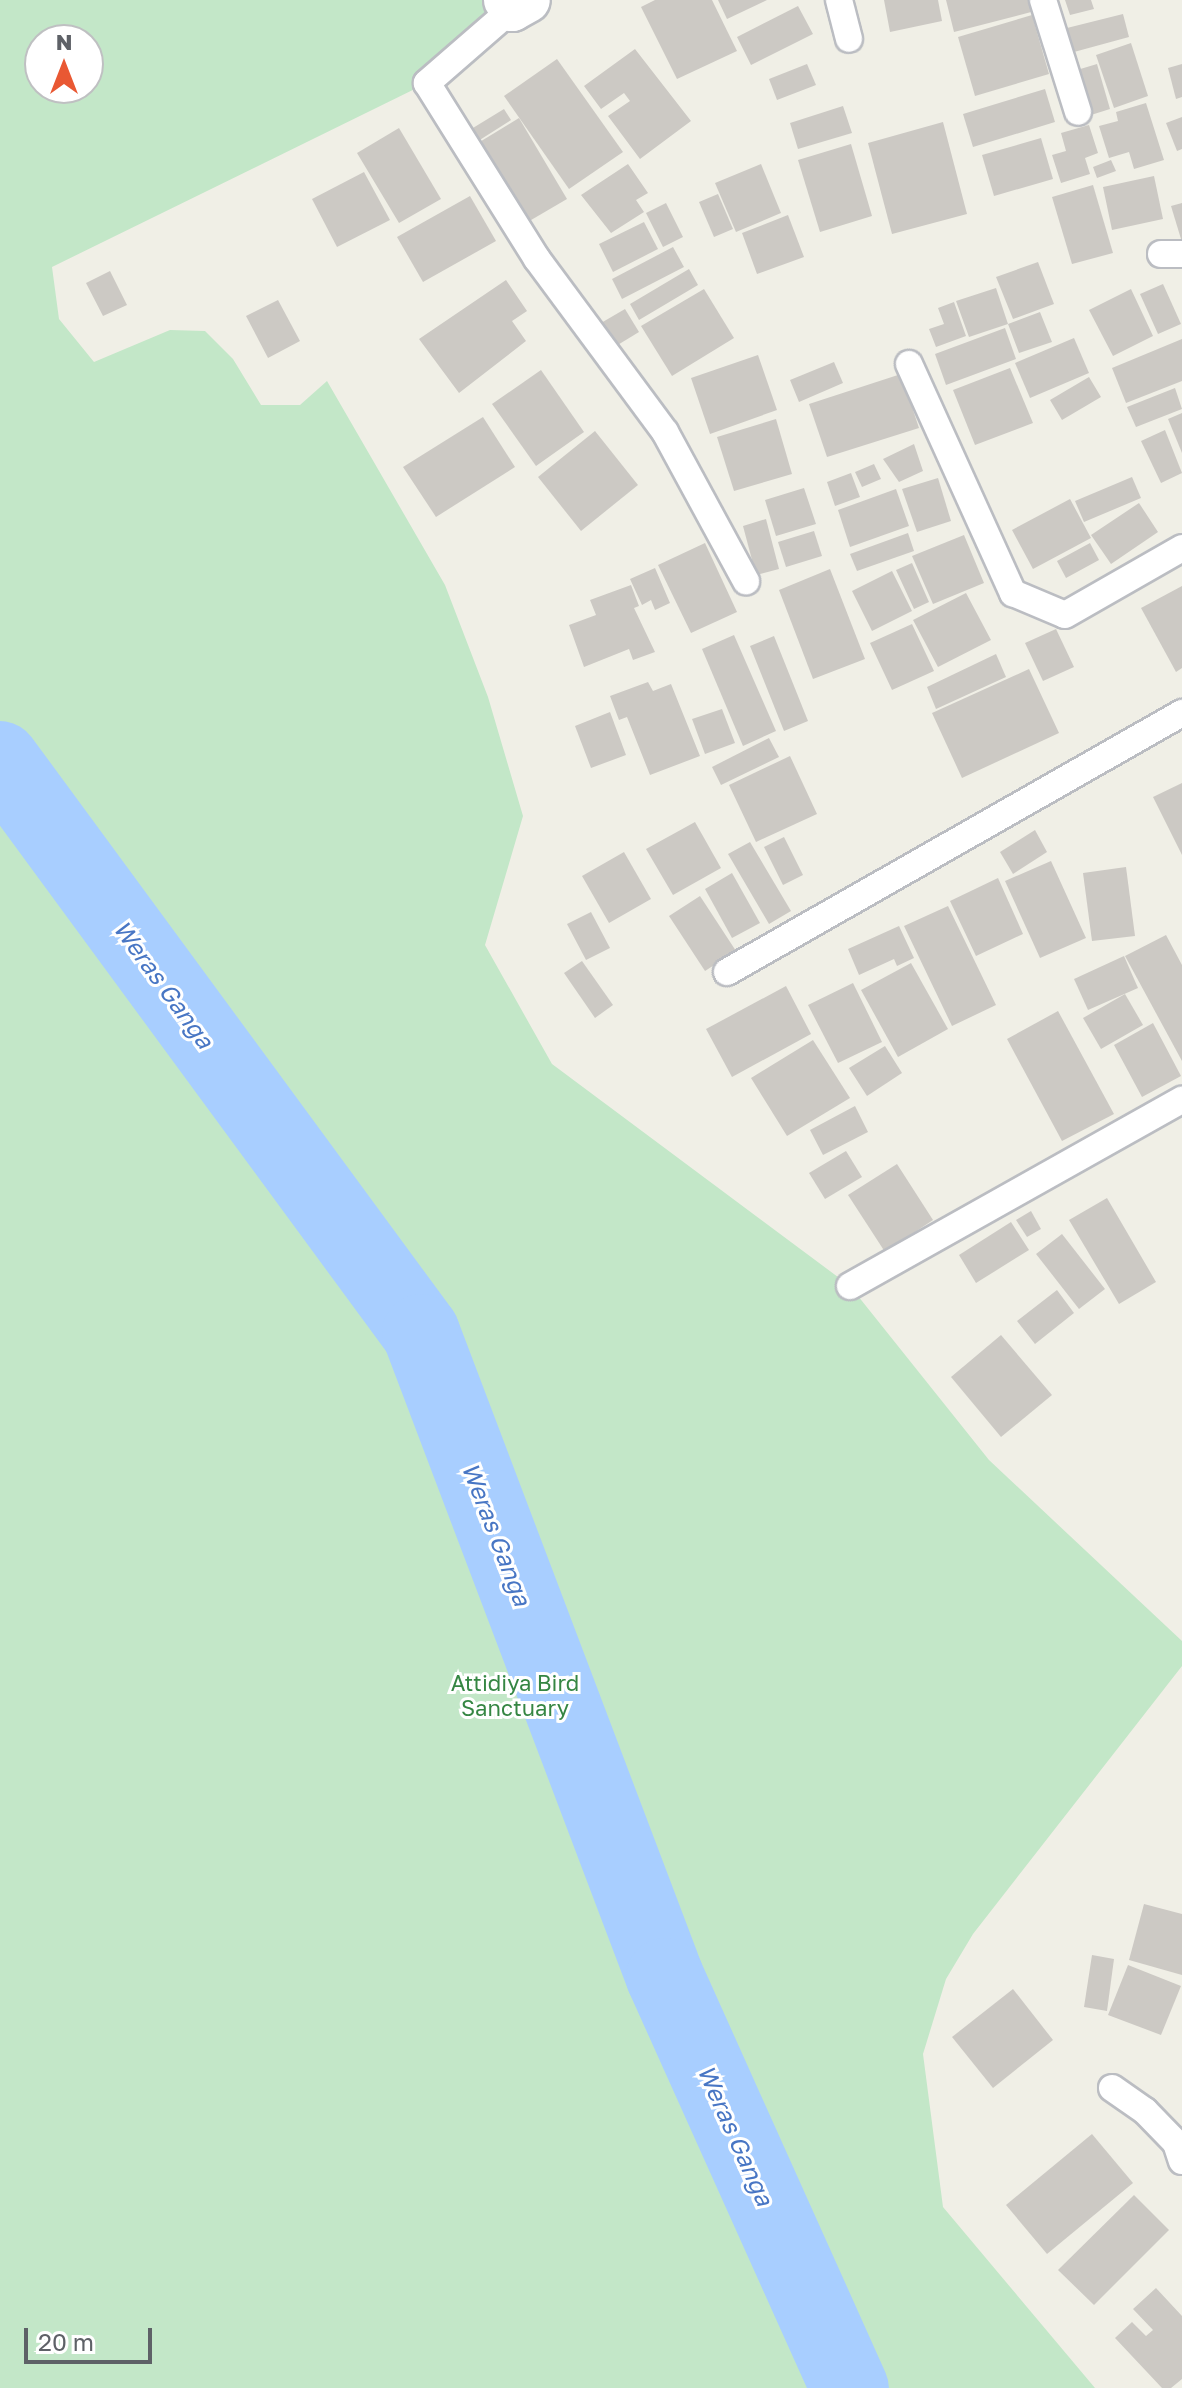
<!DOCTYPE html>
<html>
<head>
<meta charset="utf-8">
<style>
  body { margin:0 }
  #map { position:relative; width:1182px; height:2388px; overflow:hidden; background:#f0efe6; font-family:"Golos Text",sans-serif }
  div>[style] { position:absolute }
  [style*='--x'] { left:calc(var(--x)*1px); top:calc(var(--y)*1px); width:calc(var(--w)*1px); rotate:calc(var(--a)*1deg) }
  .green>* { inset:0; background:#c3e7c8 }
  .river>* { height:78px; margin:-39px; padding:0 39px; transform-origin:39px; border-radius:39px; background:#a8ceff }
  .building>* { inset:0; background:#ccc9c4 }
  .roads { filter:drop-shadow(2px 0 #bbbdc2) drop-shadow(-2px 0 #bbbdc2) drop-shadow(0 2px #bbbdc2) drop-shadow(0 -2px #bbbdc2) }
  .lane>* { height:26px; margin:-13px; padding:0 13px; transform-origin:13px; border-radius:13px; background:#fff }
  .secondary>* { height:44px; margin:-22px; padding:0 22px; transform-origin:22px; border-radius:22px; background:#fff }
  span { translate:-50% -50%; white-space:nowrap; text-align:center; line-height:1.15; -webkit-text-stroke:6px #fff; paint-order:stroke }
  .park-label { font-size:22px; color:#358643 }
  .water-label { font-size:24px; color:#4876c4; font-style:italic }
  .north { position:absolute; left:24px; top:24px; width:80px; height:80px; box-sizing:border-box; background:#fff; border:2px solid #bfc0c2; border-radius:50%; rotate:0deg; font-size:22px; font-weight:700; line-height:32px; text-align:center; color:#5e6167 }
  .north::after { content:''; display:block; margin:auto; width:28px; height:36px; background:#e95833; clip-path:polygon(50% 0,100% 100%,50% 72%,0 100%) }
  .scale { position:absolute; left:24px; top:2328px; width:128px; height:36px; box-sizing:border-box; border:4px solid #5e6167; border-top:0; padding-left:10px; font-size:24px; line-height:28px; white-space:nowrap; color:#5e6167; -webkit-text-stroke:6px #fff; paint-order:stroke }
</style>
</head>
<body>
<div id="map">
  <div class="green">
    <div style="clip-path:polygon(evenodd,0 0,506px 0,427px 83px,52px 267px,59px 319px,94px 362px,170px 330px,205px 331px,233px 359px,261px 405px,300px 405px,327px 381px,445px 585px,488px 697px,523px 816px,485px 945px,552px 1064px,850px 1286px,989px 1460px,1182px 1641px,1182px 1666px,973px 1934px,946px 1979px,923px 2054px,943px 2207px,1095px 2388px,0 2388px,0 0,40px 40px,88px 40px,88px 88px,40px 88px,40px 40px)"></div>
  </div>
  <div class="river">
    <div style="--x:0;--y:760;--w:711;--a:53.69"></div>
    <div style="--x:421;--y:1333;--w:689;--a:69.25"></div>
    <div style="--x:665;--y:1977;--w:451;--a:65.8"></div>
  </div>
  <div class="building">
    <div style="clip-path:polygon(655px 0,712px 0,737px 51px,677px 79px,641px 7px)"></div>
    <div style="clip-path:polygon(718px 0,767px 0,727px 19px)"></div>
    <div style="clip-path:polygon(884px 0,938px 0,942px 21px,890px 32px)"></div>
    <div style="clip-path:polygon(946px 0,1032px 0,1035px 11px,954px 32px)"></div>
    <div style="clip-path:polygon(1065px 0,1091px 0,1094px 9px,1070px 15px)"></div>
    <div style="clip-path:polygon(798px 6px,813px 34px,751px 65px,737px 37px)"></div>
    <div style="clip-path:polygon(1123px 14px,1129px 37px,1074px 52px,1067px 28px)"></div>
    <div style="clip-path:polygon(1032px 15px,1049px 74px,975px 96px,958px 37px)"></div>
    <div style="clip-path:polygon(1131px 43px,1148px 96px,1114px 108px,1096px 55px)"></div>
    <div style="clip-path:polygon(635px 49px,691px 121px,640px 159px,608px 116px,630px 101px,624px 93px,601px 109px,584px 86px)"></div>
    <div style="clip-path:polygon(557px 59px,623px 152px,569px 189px,504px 96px)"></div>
    <div style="clip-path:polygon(807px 64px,816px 85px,777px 100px,769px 79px)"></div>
    <div style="clip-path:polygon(1097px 64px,1110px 109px,1091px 115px,1077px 70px)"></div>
    <div style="clip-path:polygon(1182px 64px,1182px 97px,1176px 99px,1168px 68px)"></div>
    <div style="clip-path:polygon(1045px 89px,1055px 122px,973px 147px,963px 114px)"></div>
    <div style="clip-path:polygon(1146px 103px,1164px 160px,1134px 169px,1129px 152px,1109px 158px,1099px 126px,1118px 121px,1116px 112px)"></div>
    <div style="clip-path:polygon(843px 106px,852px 133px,798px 149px,790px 123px)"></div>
    <div style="clip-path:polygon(504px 109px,511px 120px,475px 143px,468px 131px)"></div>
    <div style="clip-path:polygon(1182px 117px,1182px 149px,1177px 151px,1166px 123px)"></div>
    <div style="clip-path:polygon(519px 118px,567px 199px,526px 223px,478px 143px)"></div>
    <div style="clip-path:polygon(943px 122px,967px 214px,892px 234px,868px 143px)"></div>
    <div style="clip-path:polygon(1089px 125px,1098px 153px,1085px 158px,1090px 174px,1061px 183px,1052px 155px,1066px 151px,1061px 133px)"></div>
    <div style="clip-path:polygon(399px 128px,441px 199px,399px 223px,357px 153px)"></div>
    <div style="clip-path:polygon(1041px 138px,1053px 179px,994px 196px,982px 155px)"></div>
    <div style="clip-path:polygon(851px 144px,872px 216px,820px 232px,798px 160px)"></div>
    <div style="clip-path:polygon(1111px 160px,1116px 171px,1097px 178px,1093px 167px)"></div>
    <div style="clip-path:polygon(628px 164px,648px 193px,636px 200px,644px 212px,611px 233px,581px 195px)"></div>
    <div style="clip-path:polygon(761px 164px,781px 213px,736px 232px,715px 183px)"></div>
    <div style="clip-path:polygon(364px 172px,390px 220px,337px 247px,312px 199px)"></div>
    <div style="clip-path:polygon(1154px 176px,1163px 219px,1112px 230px,1103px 187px)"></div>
    <div style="clip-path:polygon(1093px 185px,1113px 253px,1072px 264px,1052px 197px)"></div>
    <div style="clip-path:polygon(718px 194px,733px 229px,714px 237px,699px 202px)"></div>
    <div style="clip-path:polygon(470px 196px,496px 241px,423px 282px,397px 237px)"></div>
    <div style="clip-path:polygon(666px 203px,683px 237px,663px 247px,646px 213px)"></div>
    <div style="clip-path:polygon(1182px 203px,1182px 239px,1181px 239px,1171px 206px)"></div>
    <div style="clip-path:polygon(788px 215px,804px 257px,757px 274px,742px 233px)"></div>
    <div style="clip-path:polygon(644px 222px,658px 249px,613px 272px,599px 244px)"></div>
    <div style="clip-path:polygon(673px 247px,684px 267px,622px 299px,612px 279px)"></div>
    <div style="clip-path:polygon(1038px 262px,1054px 304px,1013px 319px,996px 277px)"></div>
    <div style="clip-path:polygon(689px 269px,698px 285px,639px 320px,630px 304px)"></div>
    <div style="clip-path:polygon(110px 271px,127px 305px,103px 316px,86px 283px)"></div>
    <div style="clip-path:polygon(506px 280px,527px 311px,512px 321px,526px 341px,459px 393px,419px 339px)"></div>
    <div style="clip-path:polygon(1163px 284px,1181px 324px,1158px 334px,1140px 294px)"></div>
    <div style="clip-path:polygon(996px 288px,1008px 324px,1040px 312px,1052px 342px,1019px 353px,1008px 324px,969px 337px,956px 301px)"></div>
    <div style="clip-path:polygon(704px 289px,734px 338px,672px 376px,641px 326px)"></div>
    <div style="clip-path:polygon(1131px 289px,1153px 336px,1113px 356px,1089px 310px)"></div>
    <div style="clip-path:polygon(278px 300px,300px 341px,268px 358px,246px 316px)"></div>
    <div style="clip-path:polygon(954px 302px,966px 336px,936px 347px,929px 329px,944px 324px,938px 308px)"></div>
    <div style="clip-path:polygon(625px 309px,639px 332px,616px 346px,601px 323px)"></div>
    <div style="clip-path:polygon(1005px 328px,1016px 359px,946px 385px,935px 354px)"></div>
    <div style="clip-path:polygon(1074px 338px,1089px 373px,1030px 398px,1015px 363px)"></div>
    <div style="clip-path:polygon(1182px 339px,1182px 381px,1126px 403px,1112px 368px)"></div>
    <div style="clip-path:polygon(758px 355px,777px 410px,710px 434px,691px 378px)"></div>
    <div style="clip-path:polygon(834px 362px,843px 383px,799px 402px,790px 380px)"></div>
    <div style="clip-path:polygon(1010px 368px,1033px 423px,975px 445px,953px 390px)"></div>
    <div style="clip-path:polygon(541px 370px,584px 432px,536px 466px,492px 404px)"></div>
    <div style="clip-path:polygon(901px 374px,919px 428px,827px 457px,809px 404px)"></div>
    <div style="clip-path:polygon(1089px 377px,1101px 397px,1062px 420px,1050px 400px)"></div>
    <div style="clip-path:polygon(1175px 388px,1182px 409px,1136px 427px,1127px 407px)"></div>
    <div style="clip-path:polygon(1182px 413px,1182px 453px,1168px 419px)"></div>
    <div style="clip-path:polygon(483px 417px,515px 467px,436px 517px,403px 467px)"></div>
    <div style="clip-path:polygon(776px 419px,792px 474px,734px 491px,717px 437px)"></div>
    <div style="clip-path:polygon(1165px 430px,1182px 473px,1161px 483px,1141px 441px)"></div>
    <div style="clip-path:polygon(595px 431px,638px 485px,581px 531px,538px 477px)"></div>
    <div style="clip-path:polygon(914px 444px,923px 471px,899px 482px,883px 459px)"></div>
    <div style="clip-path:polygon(874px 464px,881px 479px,862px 487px,855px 472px)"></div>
    <div style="clip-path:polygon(851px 473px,860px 497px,835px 506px,827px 482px)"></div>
    <div style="clip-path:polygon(1132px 477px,1141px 498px,1084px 522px,1075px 501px)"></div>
    <div style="clip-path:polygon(938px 478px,951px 521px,917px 532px,902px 489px)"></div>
    <div style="clip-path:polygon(804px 488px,816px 524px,776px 536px,765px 500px)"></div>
    <div style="clip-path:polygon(896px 489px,909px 526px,850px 547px,838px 510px)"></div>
    <div style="clip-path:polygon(1070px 499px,1091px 538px,1033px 569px,1012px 530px)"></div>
    <div style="clip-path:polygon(1139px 503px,1158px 532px,1111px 564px,1091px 535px)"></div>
    <div style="clip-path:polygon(766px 519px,779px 569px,756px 575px,743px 526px)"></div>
    <div style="clip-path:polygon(814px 531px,822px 556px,786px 567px,778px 542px)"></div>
    <div style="clip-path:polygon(908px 533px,914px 551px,857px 571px,850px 554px)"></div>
    <div style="clip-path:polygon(964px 535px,984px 583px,933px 604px,912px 556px)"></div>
    <div style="clip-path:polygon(705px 543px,737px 612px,691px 633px,658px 565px)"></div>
    <div style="clip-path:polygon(1090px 543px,1099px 560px,1066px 578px,1057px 561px)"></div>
    <div style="clip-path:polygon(912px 563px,929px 602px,914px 609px,896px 570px)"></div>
    <div style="clip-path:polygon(655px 568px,670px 603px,655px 610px,651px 600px,642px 605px,630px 579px)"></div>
    <div style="clip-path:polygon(830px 569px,865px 659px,813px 679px,779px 590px)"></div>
    <div style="clip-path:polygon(892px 571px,912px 611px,872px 631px,852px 591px)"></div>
    <div style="clip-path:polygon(631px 585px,639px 606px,634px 608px,655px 652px,633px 660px,629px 649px,584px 667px,569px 625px,596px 615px,590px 600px)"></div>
    <div style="clip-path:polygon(1182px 586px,1182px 668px,1176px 672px,1141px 608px)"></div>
    <div style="clip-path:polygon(966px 593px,991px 640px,938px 667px,913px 620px)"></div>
    <div style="clip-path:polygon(912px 624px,934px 671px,892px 690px,870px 643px)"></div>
    <div style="clip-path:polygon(1056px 629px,1074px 667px,1043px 681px,1025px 643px)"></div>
    <div style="clip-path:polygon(734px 635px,776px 731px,743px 746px,702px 649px)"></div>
    <div style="clip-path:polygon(774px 636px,808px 721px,784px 731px,750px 646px)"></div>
    <div style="clip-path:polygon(996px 654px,1006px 677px,936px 709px,927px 687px)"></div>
    <div style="clip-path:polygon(1029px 669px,1059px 733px,962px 778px,932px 713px)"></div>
    <div style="clip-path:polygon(648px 682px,653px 691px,671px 684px,700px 756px,650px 775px,627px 717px,619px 720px,610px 696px)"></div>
    <div style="clip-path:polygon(722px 709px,735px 743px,705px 754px,692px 719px)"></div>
    <div style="clip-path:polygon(610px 712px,626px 755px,591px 768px,575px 726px)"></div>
    <div style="clip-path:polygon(769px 738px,779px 757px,721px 785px,712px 767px)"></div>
    <div style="clip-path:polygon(790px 756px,817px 814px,756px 842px,729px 785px)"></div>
    <div style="clip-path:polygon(1182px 783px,1182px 855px,1153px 797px)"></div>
    <div style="clip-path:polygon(695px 822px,721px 868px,673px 895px,646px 849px)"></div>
    <div style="clip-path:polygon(1035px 830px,1047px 852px,1013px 874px,1000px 852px)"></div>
    <div style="clip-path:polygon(784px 837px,803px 875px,783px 885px,764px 847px)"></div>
    <div style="clip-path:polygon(750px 842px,791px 911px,769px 924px,728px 854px)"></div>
    <div style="clip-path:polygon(624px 852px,651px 899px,609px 923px,582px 876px)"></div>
    <div style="clip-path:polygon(1051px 861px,1086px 938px,1040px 958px,1005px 881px)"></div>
    <div style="clip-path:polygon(1126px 867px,1135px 936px,1092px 941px,1083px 873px)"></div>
    <div style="clip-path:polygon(732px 873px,760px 923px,732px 938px,705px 889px)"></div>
    <div style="clip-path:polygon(998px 878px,1023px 934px,976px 956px,950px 901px)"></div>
    <div style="clip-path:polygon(700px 896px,736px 951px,705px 971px,669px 916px)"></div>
    <div style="clip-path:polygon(948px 906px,996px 1005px,952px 1026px,904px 926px)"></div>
    <div style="clip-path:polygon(591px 912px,610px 948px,586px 960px,567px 924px)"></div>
    <div style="clip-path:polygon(899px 926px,914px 958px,897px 966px,894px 959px,859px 975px,848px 949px)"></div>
    <div style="clip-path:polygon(1166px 935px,1182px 965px,1182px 1061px,1125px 956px)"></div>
    <div style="clip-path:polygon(1124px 956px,1138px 988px,1088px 1010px,1074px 979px)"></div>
    <div style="clip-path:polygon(582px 961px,613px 1005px,595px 1018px,564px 973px)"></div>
    <div style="clip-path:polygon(911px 963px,948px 1029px,898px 1057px,861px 990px)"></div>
    <div style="clip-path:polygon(853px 983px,882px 1042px,838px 1063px,808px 1005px)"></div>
    <div style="clip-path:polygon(786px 986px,811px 1034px,732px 1077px,706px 1029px)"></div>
    <div style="clip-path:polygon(1125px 994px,1143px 1025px,1101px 1049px,1083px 1018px)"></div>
    <div style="clip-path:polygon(1058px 1011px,1114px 1114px,1062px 1141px,1007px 1039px)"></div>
    <div style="clip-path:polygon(1153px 1023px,1181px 1076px,1142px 1097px,1114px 1045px)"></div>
    <div style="clip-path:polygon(813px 1040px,850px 1098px,787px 1136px,751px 1078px)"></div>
    <div style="clip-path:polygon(885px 1046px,902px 1073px,867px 1096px,849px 1068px)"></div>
    <div style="clip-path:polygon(855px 1106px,868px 1132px,823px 1155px,810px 1130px)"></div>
    <div style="clip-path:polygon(846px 1151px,862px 1177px,825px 1199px,809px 1173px)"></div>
    <div style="clip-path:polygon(897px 1164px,933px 1220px,885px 1252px,848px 1195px)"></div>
    <div style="clip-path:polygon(1107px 1198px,1156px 1282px,1119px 1304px,1069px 1220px)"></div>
    <div style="clip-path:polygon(1031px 1211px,1041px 1229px,1027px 1237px,1016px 1220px)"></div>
    <div style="clip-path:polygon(1011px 1222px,1029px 1250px,976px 1283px,959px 1255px)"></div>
    <div style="clip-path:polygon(1062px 1234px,1105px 1289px,1079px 1309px,1036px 1254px)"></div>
    <div style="clip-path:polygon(1057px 1290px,1074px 1313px,1035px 1344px,1017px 1321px)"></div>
    <div style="clip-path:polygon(1001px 1335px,1052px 1395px,1001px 1437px,951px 1377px)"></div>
    <div style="clip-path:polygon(1144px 1904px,1182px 1914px,1182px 1975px,1129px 1960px)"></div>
    <div style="clip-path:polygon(1092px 1955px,1114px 1959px,1107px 2011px,1084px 2007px)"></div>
    <div style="clip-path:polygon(1128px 1965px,1181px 1986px,1161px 2035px,1108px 2015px)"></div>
    <div style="clip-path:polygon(1013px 1989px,1053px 2040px,993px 2088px,952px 2037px)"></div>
    <div style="clip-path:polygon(1092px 2134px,1133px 2183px,1047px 2254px,1006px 2205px)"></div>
    <div style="clip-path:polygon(1134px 2195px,1169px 2230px,1094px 2305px,1058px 2270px)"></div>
    <div style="clip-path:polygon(1156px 2288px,1182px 2316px,1182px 2379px,1171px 2388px,1162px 2388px,1115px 2338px,1132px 2322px,1146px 2336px,1153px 2330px,1133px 2309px)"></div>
  </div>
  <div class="roads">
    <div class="lane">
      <div style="--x:839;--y:0;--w:40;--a:75.6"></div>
      <div style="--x:1043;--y:0;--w:117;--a:72.6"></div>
      <div style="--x:512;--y:9;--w:113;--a:139"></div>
      <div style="--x:427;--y:83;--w:208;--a:58"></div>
      <div style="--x:537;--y:259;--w:215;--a:53.5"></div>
      <div style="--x:665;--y:432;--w:170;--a:61.5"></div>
      <div style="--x:1161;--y:254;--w:21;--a:0"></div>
      <div style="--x:909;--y:364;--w:252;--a:65.6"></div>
      <div style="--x:1013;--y:593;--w:56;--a:22.9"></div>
      <div style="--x:1065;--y:615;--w:135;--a:-29.8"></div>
      <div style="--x:727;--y:972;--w:524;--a:-29.65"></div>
      <div style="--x:850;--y:1286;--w:381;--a:-29.3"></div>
      <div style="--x:1112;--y:2088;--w:40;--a:34.9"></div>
      <div style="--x:1145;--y:2111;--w:45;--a:45.9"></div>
      <div style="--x:1176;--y:2143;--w:19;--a:72"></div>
    </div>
    <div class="secondary">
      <div style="--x:506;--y:0;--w:11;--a:56"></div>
      <div style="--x:512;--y:9;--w:18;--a:-29"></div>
    </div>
  </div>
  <div class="park-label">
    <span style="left:515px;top:1695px">Attidiya Bird<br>Sanctuary</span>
  </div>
  <div class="water-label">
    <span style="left:164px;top:984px;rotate:54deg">Weras Ganga</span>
    <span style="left:497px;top:1534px;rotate:69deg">Weras Ganga</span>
    <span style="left:736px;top:2135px;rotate:66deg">Weras Ganga</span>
  </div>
  <div class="north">N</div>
  <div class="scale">20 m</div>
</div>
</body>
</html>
